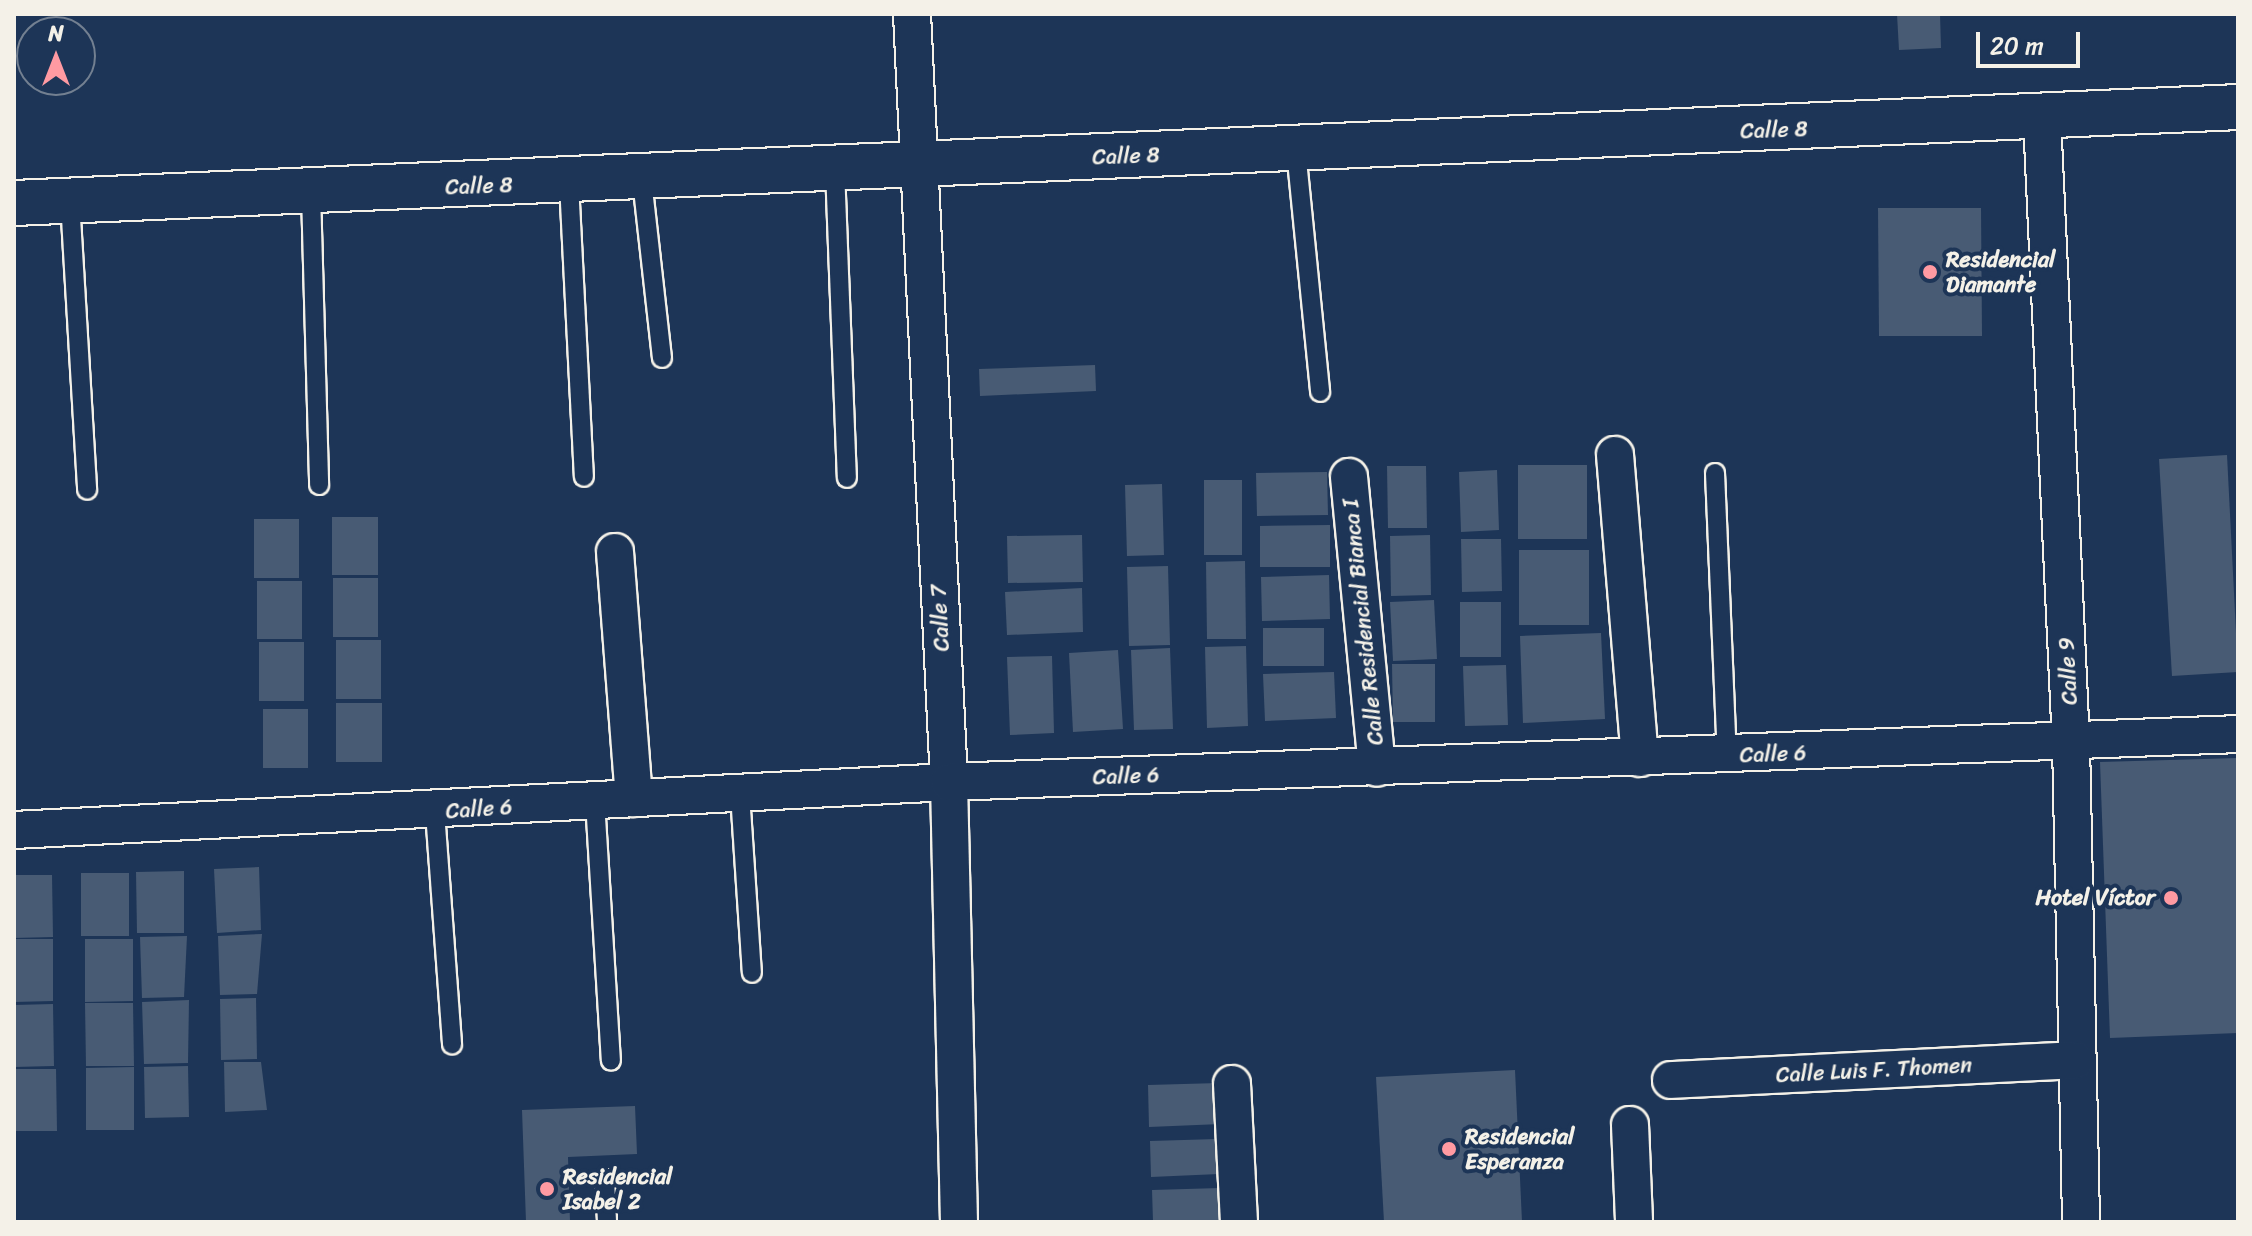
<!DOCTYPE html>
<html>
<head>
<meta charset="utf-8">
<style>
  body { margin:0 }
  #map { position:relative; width:2252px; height:1236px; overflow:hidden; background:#1d3557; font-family:Sriracha,sans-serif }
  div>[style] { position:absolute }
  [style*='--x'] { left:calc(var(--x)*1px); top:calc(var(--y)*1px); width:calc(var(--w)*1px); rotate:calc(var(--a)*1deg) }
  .building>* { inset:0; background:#485b74 }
  .roads { filter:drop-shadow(2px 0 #f4f1e8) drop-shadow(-2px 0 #f4f1e8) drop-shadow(0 2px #f4f1e8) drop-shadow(0 -2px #f4f1e8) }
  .lane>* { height:18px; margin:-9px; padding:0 9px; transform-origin:9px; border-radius:9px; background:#1d3557 }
  .street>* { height:36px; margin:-18px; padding:0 18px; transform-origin:18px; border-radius:18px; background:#1d3557 }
  .secondary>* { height:44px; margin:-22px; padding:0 22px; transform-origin:22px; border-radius:22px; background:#1d3557 }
  .dots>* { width:22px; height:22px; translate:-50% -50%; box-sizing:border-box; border:4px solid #1d3557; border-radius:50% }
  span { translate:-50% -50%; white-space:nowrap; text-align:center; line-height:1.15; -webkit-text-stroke:8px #1d3557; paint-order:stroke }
  .street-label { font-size:22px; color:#f4f1e8 }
  .poi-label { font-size:22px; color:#f4f1e8; font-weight:700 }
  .left { translate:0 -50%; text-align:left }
  .right { translate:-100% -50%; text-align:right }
  .frame { position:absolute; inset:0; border:16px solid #f4f1e8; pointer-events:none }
  .north { position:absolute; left:16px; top:16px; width:80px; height:80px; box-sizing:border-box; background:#1d3557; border:2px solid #738091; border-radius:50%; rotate:0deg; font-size:22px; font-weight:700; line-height:32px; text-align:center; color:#f4f1e8 }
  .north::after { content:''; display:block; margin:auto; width:28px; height:36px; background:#ff9aa2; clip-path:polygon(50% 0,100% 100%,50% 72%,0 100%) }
  .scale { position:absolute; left:1976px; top:32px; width:104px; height:36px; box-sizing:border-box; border:4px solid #f4f1e8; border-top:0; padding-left:10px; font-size:24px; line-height:28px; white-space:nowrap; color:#f4f1e8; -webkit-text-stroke:6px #1d3557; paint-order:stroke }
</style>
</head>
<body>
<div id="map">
  <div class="building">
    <div style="clip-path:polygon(1897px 14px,1940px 14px,1941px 48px,1899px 50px)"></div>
    <div style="clip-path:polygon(1878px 208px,1981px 208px,1982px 336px,1879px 336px)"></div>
    <div style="clip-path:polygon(1095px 365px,1096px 391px,980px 396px,979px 369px)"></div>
    <div style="clip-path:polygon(2227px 455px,2238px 672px,2172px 676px,2159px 459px)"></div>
    <div style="clip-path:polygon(1518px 465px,1587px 465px,1587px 539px,1518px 539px)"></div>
    <div style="clip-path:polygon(1387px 466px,1426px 466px,1427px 528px,1388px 528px)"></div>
    <div style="clip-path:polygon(1497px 470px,1499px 530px,1461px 532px,1459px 472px)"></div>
    <div style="clip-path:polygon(1327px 472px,1328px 515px,1257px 516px,1256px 473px)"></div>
    <div style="clip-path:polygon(1204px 480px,1242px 480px,1242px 555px,1204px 555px)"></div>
    <div style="clip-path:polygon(1162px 484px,1164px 555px,1127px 556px,1125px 485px)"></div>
    <div style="clip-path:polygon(332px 517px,378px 517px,378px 575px,332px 575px)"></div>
    <div style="clip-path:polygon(254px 519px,299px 519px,299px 578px,254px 578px)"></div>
    <div style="clip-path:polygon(1330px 525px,1330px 567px,1260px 567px,1260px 526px)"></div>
    <div style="clip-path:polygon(1082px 535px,1083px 582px,1008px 583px,1007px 536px)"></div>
    <div style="clip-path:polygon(1430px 535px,1431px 595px,1391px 596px,1390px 536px)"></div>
    <div style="clip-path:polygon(1461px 539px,1501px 539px,1502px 591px,1462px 592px)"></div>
    <div style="clip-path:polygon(1519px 550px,1589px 550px,1589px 625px,1519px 625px)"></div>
    <div style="clip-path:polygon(1245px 561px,1246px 639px,1207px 639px,1206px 562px)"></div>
    <div style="clip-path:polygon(1168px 566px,1170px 645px,1129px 646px,1127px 567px)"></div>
    <div style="clip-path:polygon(1329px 575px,1330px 619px,1262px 621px,1261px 577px)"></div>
    <div style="clip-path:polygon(333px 578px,378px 578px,378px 637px,333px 637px)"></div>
    <div style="clip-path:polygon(257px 581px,302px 581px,302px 639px,257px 639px)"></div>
    <div style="clip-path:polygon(1082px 588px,1083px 632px,1007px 635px,1005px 592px)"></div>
    <div style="clip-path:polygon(1434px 600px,1437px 659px,1393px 661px,1390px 602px)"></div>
    <div style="clip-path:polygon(1460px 602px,1501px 602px,1501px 657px,1460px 657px)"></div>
    <div style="clip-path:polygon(1263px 628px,1324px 628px,1324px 666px,1263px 666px)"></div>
    <div style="clip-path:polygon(1601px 633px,1605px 719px,1523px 723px,1520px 636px)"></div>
    <div style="clip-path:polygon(336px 640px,381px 640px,381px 699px,336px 699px)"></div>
    <div style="clip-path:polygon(259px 642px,304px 642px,304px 701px,259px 701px)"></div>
    <div style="clip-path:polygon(1246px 646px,1248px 726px,1207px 728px,1205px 647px)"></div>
    <div style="clip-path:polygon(1170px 648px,1173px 729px,1134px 730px,1131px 650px)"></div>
    <div style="clip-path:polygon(1118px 650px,1123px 729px,1073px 732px,1069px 653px)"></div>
    <div style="clip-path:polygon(1052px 656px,1054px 733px,1010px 735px,1007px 657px)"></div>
    <div style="clip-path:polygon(1392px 664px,1435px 664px,1435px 722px,1393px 722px)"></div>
    <div style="clip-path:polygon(1506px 665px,1508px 725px,1465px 726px,1463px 666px)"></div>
    <div style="clip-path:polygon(1334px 672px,1336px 718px,1265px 721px,1263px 674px)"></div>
    <div style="clip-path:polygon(336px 703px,382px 703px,382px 762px,336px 762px)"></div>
    <div style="clip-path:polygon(263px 709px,308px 709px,308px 768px,263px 768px)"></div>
    <div style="clip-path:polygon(2238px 758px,2238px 1033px,2110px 1038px,2100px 762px)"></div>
    <div style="clip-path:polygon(259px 867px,261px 930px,217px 933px,214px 869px)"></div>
    <div style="clip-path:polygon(184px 871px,184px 933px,137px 933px,136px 872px)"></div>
    <div style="clip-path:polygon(81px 873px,129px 873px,129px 936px,81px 936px)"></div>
    <div style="clip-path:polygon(14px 875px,52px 875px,53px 937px,14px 938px)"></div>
    <div style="clip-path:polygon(262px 934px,257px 994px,220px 995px,218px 936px)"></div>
    <div style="clip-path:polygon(187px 936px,184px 997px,142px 998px,140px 937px)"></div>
    <div style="clip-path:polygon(14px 939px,53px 939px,53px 1001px,14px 1002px)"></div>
    <div style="clip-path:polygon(85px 939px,133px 939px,133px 1001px,85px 1002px)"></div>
    <div style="clip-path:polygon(256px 998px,257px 1059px,221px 1060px,220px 999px)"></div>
    <div style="clip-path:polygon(189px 1000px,188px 1063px,144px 1064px,142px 1002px)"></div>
    <div style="clip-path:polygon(85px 1003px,133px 1003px,134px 1066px,86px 1066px)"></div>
    <div style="clip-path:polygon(53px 1004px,54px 1066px,14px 1067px,14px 1005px)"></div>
    <div style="clip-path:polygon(224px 1062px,261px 1062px,267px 1110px,225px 1112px)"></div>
    <div style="clip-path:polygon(188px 1066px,189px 1117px,145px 1118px,144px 1067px)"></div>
    <div style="clip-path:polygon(134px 1067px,134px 1130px,86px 1130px,86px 1068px)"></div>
    <div style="clip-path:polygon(14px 1069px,56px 1069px,57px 1131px,14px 1131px)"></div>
    <div style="clip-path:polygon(1515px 1070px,1522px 1222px,1384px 1222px,1376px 1077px)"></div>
    <div style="clip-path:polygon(1219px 1083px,1221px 1124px,1149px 1127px,1148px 1085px)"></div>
    <div style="clip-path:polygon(635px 1106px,637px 1154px,568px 1157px,570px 1222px,526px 1222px,522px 1110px)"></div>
    <div style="clip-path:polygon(1217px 1139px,1219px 1174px,1151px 1177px,1150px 1141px)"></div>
    <div style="clip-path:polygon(1220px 1188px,1222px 1222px,1153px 1222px,1152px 1190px)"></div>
  </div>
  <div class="roads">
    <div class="lane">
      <div style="--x:1296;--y:150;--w:243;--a:84.3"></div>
      <div style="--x:835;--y:169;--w:309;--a:87.8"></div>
      <div style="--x:642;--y:180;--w:179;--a:83.6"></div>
      <div style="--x:569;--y:183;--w:294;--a:87.1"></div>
      <div style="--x:311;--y:193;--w:292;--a:88.4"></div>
      <div style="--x:70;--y:201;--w:289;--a:86.6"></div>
      <div style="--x:1715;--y:473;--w:282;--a:87.6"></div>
      <div style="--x:740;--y:794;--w:179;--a:86.2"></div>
      <div style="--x:595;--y:801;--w:260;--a:86.5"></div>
      <div style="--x:435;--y:812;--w:233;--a:85.8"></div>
      <div style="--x:605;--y:1179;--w:43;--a:87.3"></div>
    </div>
    <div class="street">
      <div style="--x:912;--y:14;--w:769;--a:87.24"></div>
      <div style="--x:949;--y:782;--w:440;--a:88.7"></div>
      <div style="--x:2042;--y:119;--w:625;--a:87.34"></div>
      <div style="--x:2071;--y:743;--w:479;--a:88.8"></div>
      <div style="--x:1615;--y:455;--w:304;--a:85.3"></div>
      <div style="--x:1349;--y:477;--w:292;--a:84.5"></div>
      <div style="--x:615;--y:552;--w:247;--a:85.6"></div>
      <div style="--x:14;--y:830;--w:936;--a:-2.94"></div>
      <div style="--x:949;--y:782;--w:1290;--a:-2.13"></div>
      <div style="--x:1671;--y:1080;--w:405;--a:-2.8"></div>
      <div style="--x:1232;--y:1084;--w:138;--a:87.1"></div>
      <div style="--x:1630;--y:1125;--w:97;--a:87.6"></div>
    </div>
    <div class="secondary">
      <div style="--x:14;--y:203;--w:2226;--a:-2.47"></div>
    </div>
  </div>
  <div class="dots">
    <div style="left:1930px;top:272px;background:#ff9aa2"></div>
    <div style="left:2171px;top:898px;background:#ff9aa2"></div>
    <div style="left:1449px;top:1149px;background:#ff9aa2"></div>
    <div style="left:547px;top:1189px;background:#ff9aa2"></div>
  </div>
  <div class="street-label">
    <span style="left:1774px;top:130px;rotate:-2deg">Calle 8</span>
    <span style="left:1126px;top:156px;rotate:-2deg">Calle 8</span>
    <span style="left:479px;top:186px;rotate:-2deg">Calle 8</span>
    <span style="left:940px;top:618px;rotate:-93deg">Calle 7</span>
    <span style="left:1363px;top:622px;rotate:-96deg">Calle Residencial Bianca I</span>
    <span style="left:2068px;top:671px;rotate:-93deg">Calle 9</span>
    <span style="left:1773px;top:754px;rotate:-2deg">Calle 6</span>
    <span style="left:1126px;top:776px;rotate:-2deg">Calle 6</span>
    <span style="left:479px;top:809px;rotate:-4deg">Calle 6</span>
    <span style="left:1874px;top:1070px;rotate:-3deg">Calle Luis F. Thomen</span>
  </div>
  <div class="poi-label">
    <span class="left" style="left:1946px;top:272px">Residencial<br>Diamante</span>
    <span class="right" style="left:2155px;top:898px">Hotel Víctor</span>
    <span class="left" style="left:1465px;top:1149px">Residencial<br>Esperanza</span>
    <span class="left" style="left:563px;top:1189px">Residencial<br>Isabel 2</span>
  </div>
  <div class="frame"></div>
  <div class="north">N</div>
  <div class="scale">20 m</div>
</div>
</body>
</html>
